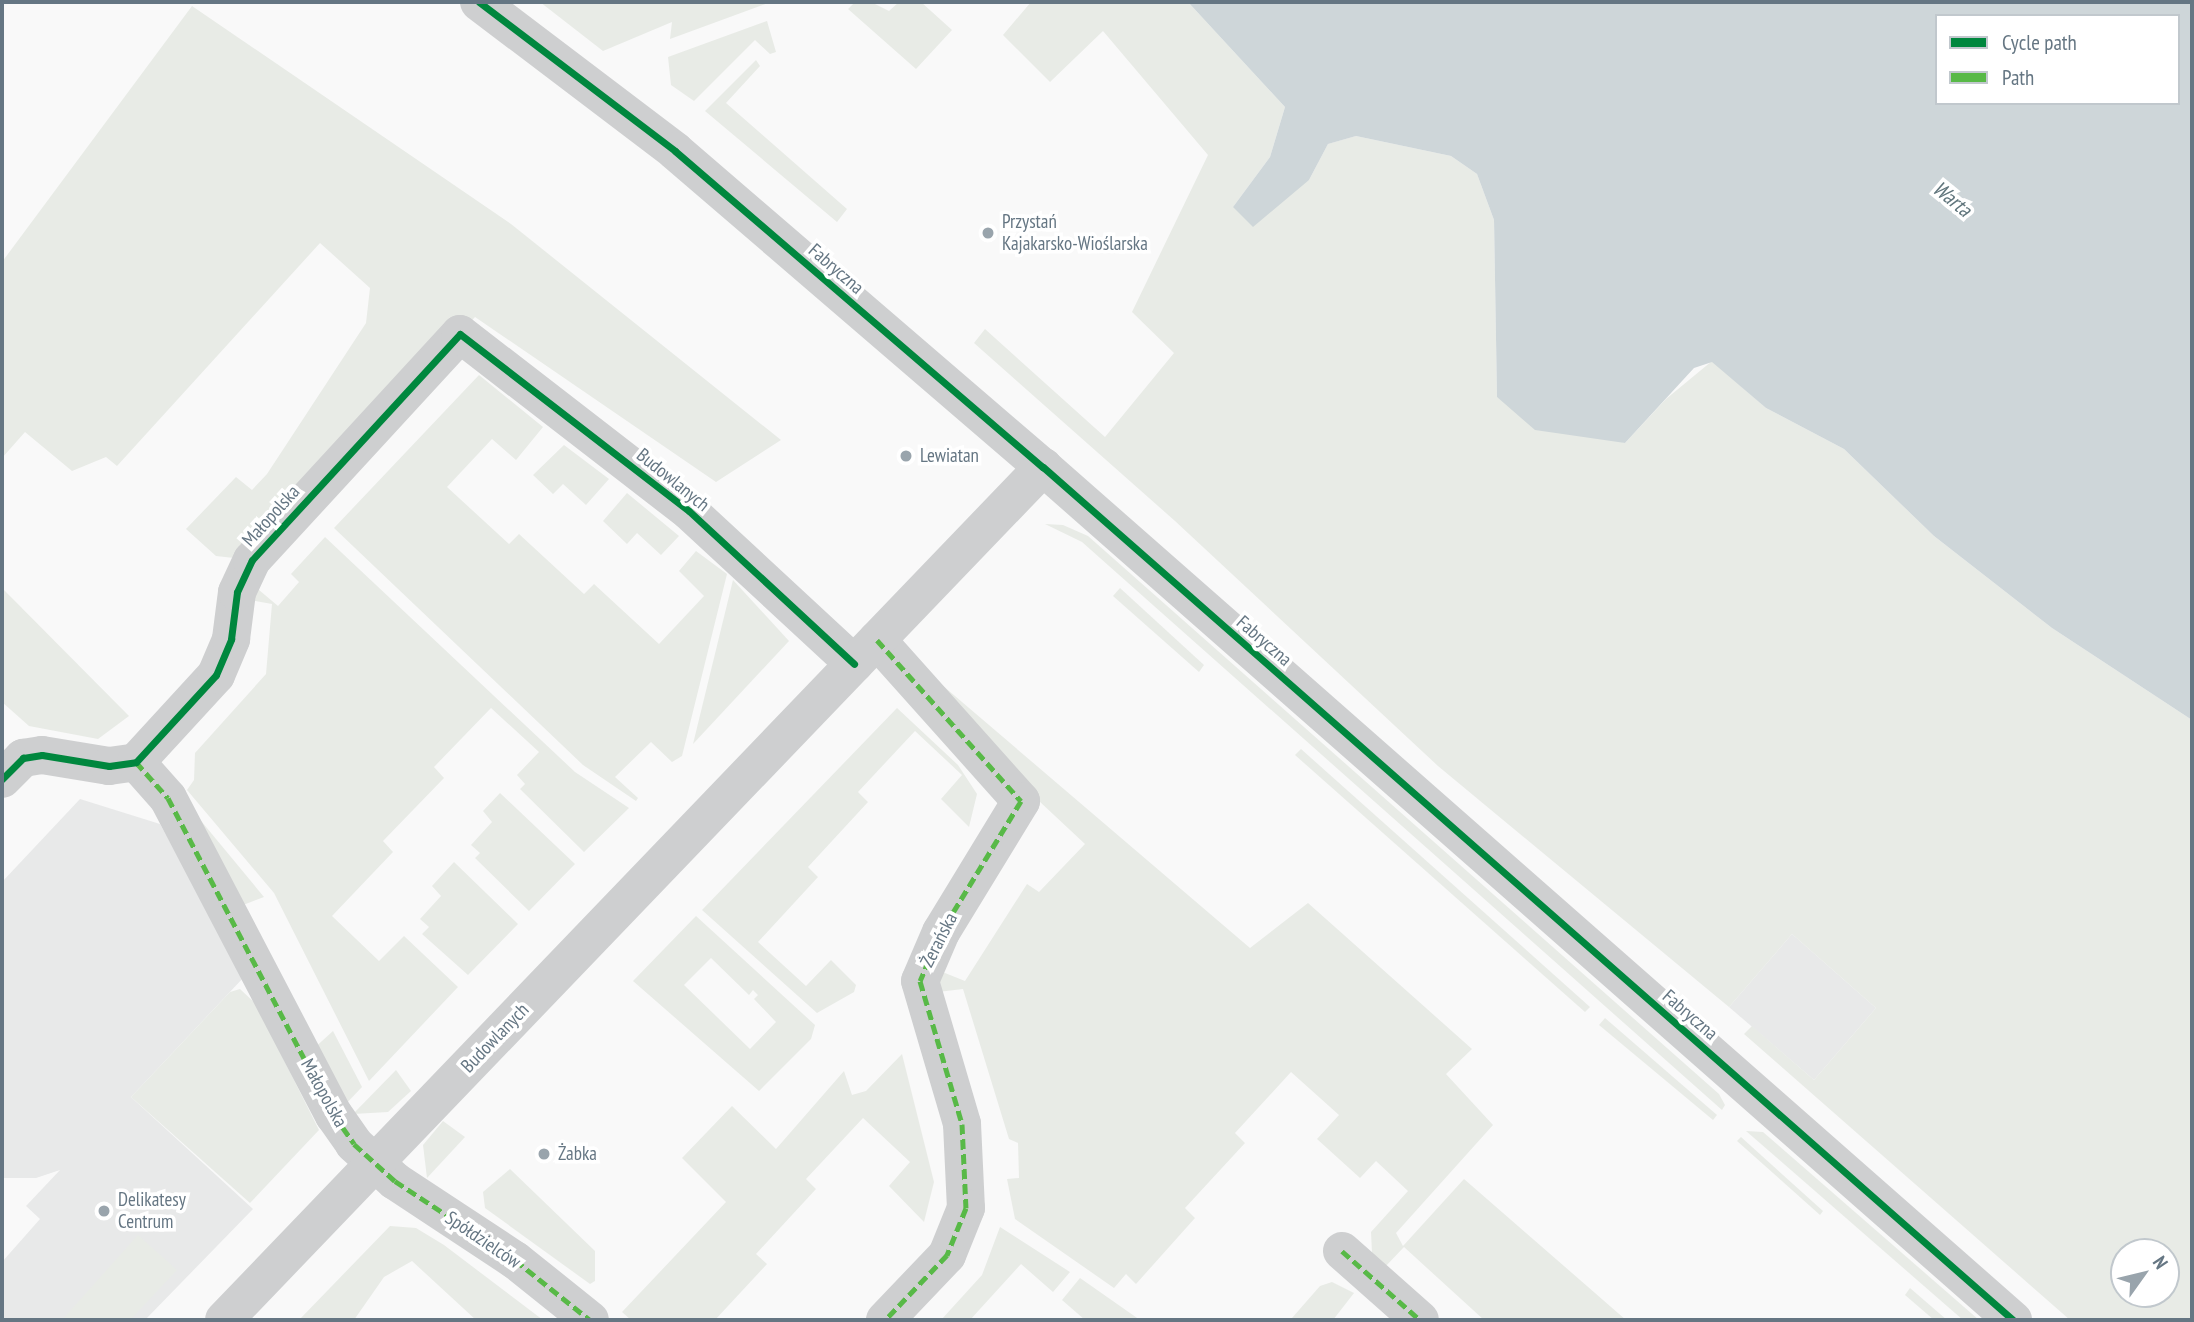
<!DOCTYPE html>
<html>
<head>
<meta charset="utf-8">
<style>
  body { margin:0 }
  #map { position:relative; width:2194px; height:1322px; overflow:hidden; background:#f9f9f9; font-family:"PT Sans Narrow",sans-serif }
  div>[style] { position:absolute }
  [style*='--x'] { left:calc(var(--x)*1px); top:calc(var(--y)*1px); width:calc(var(--w)*1px); rotate:calc(var(--a)*1deg) }
  .built>* { inset:0; background:#e8e9e9 }
  .green>* { inset:0; background:#e8ebe6 }
  .water>* { inset:0; background:#ced6d9 }
  .minor>* { height:38px; margin:-19px; padding:0 19px; transform-origin:19px; border-radius:19px; background:#cecfd0 }
  .quiet>* { height:5px; margin-top:-2.5px; transform-origin:0; background:repeating-linear-gradient(90deg,#58b947 0 10px,transparent 0 15px) }
  .cycleway>* { height:7px; margin:-3.5px; padding:0 3.5px; transform-origin:3.5px; border-radius:3.5px; background:#00873e }
  .dots>* { width:19px; height:19px; translate:-50% -50%; box-sizing:border-box; border:4px solid #fff; border-radius:50% }
  span { translate:-50% -50%; white-space:nowrap; text-align:center; line-height:1.15; -webkit-text-stroke:7px #fff; paint-order:stroke }
  .poi-label { font-size:19px; color:#657683 }
  .left { translate:0 -50%; text-align:left }
  .street-label { font-size:19px; color:#657683 }
  .water-label { font-size:21px; color:#60757c; font-style:italic }
  .frame { position:absolute; inset:0; border:4px solid #657683; pointer-events:none }
  .legend { position:absolute; left:1935px; top:14px; width:245px; height:91px; box-sizing:border-box; background:#fff; border:2px solid #c1c8cd; margin:0; padding:9px 12px; list-style:none; font-size:21px; color:#657683 }
  .legend li { display:flex; align-items:center; gap:14px; height:35px }
  .legend b { width:35px; border:2px solid #c1c8cd }
  .north { position:absolute; left:2110px; top:1238px; width:70px; height:70px; box-sizing:border-box; background:#fff; border:2px solid #c1c8cd; border-radius:50%; rotate:56deg; font-size:19px; font-weight:700; line-height:28px; text-align:center; color:#657683 }
  .north::after { content:''; display:block; margin:auto; width:24px; height:32px; background:#99a4ac; clip-path:polygon(50% 0,100% 100%,50% 72%,0 100%) }
</style>
</head>
<body>
<div id="map">
  <div class="built">
    <div style="clip-path:polygon(80px 799px,160px 824px,244px 977px,131px 1097px,253px 1209px,145px 1320px,2px 1320px,2px 1262px,40px 1219px,26px 1206px,60px 1170px,36px 1178px,2px 1178px,2px 882px)"></div>
    <div style="clip-path:polygon(1792px 934px,1876px 1008px,1814px 1080px,1729px 1007px)"></div>
  </div>
  <div class="green">
    <div style="clip-path:polygon(540px 2px,771px 2px,670px 39px,672px 22px,603px 51px)"></div>
    <div style="clip-path:polygon(855px 2px,871px 2px,889px 11px,899px 2px,921px 2px,952px 30px,916px 69px,848px 9px)"></div>
    <div style="clip-path:polygon(evenodd,1031px 2px,1188px 2px,1285px 107px,1270px 157px,1233px 207px,1309px 180px,1328px 144px,1356px 136px,1451px 156px,1477px 174px,1494px 220px,1497px 397px,1625px 443px,1666px 399px,1712px 361px,1766px 408px,1844px 449px,1934px 536px,2052px 628px,2192px 720px,2192px 1320px,2070px 1320px,1744px 1034px,1752px 1026px,1814px 1080px,1876px 1008px,1792px 934px,1729px 1007px,1438px 766px,1175px 521px,974px 343px,985px 329px,1105px 437px,1174px 353px,1132px 312px,1208px 155px,1103px 31px,1050px 82px,1003px 35px,1031px 2px,2124px 1252px,2166px 1252px,2166px 1294px,2124px 1294px,2124px 1252px)"></div>
    <div style="clip-path:polygon(192px 6px,511px 224px,781px 440px,716px 482px,475px 317px,252px 560px,216px 556px,186px 529px,236px 477px,252px 490px,267px 474px,366px 323px,370px 288px,320px 243px,117px 466px,106px 457px,72px 471px,25px 432px,2px 458px,2px 262px)"></div>
    <div style="clip-path:polygon(767px 21px,776px 52px,770px 54px,755px 40px,694px 101px,671px 85px,668px 57px)"></div>
    <div style="clip-path:polygon(756px 60px,760px 66px,726px 103px,847px 209px,837px 222px,705px 111px)"></div>
    <div style="clip-path:polygon(479px 375px,543px 427px,516px 460px,492px 439px,447px 487px,509px 544px,519px 534px,584px 594px,594px 584px,659px 644px,704px 596px,679px 571px,696px 551px,727px 574px,682px 756px,672px 762px,651px 742px,615px 777px,638px 798px,636px 801px,583px 765px,334px 528px)"></div>
    <div style="clip-path:polygon(564px 445px,609px 479px,586px 505px,563px 484px,553px 494px,533px 475px)"></div>
    <div style="clip-path:polygon(627px 493px,679px 536px,661px 555px,637px 533px,627px 544px,603px 521px)"></div>
    <div style="clip-path:polygon(1045px 524px,1063px 525px,1088px 536px,1719px 1094px,1725px 1105px,1722px 1110px,1082px 542px)"></div>
    <div style="clip-path:polygon(325px 537px,575px 772px,629px 808px,584px 852px,520px 789px,525px 784px,517px 775px,539px 752px,491px 708px,434px 767px,444px 778px,383px 841px,393px 852px,332px 916px,379px 961px,404px 936px,458px 987px,369px 1081px,274px 893px,187px 790px,194px 780px,195px 753px,266px 674px,272px 604px,249px 600px,253px 585px,278px 606px,299px 582px,291px 574px)"></div>
    <div style="clip-path:polygon(733px 580px,789px 641px,693px 744px)"></div>
    <div style="clip-path:polygon(2px 588px,129px 716px,98px 739px,29px 726px,2px 702px)"></div>
    <div style="clip-path:polygon(1120px 588px,1204px 665px,1199px 672px,1113px 596px)"></div>
    <div style="clip-path:polygon(928px 673px,1250px 948px,1308px 903px,1472px 1049px,1446px 1074px,1493px 1125px,1396px 1233px,1403px 1246px,1464px 1179px,1626px 1320px,1484px 1320px,1404px 1247px,1385px 1267px,1372px 1253px,1371px 1232px,1408px 1191px,1376px 1161px,1360px 1178px,1317px 1139px,1339px 1115px,1291px 1072px,1235px 1133px,1245px 1143px,1185px 1208px,1195px 1218px,1136px 1284px,1126px 1274px,1114px 1288px,1015px 1219px,1007px 1179px,1019px 1178px,1018px 1143px,1009px 1139px,963px 989px,938px 992px,940px 971px,965px 981px,1027px 884px,1039px 892px,1085px 844px,1039px 801px)"></div>
    <div style="clip-path:polygon(897px 708px,958px 765px,977px 794px,969px 827px,941px 799px,962px 775px,915px 731px,858px 792px,868px 802px,808px 867px,818px 877px,758px 942px,806px 986px,831px 960px,856px 985px,854px 992px,817px 1013px,702px 910px)"></div>
    <div style="clip-path:polygon(1301px 749px,1590px 1007px,1585px 1012px,1295px 755px)"></div>
    <div style="clip-path:polygon(168px 781px,264px 897px,238px 907px)"></div>
    <div style="clip-path:polygon(500px 793px,575px 864px,529px 911px,475px 858px,480px 853px,471px 845px,492px 822px,483px 811px)"></div>
    <div style="clip-path:polygon(454px 862px,518px 924px,468px 975px,422px 934px,429px 927px,420px 919px,441px 896px,432px 886px)"></div>
    <div style="clip-path:polygon(evenodd,696px 916px,815px 1025px,811px 1039px,759px 1091px,633px 981px,696px 916px,711px 958px,749px 995px,753px 990px,758px 995px,754px 999px,776px 1022px,750px 1049px,684px 985px,711px 958px)"></div>
    <div style="clip-path:polygon(240px 989px,256px 1004px,319px 1130px,250px 1203px,131px 1097px,230px 992px)"></div>
    <div style="clip-path:polygon(1605px 1018px,1717px 1115px,1713px 1120px,1599px 1025px)"></div>
    <div style="clip-path:polygon(333px 1031px,362px 1087px,342px 1108px,311px 1051px)"></div>
    <div style="clip-path:polygon(902px 1054px,934px 1182px,924px 1222px,889px 1186px,910px 1162px,863px 1118px,806px 1179px,816px 1189px,756px 1254px,767px 1264px,715px 1320px,631px 1320px,622px 1312px,726px 1202px,682px 1158px,732px 1106px,776px 1149px,844px 1071px,852px 1095px,866px 1091px)"></div>
    <div style="clip-path:polygon(396px 1070px,411px 1091px,388px 1112px,353px 1114px)"></div>
    <div style="clip-path:polygon(443px 1121px,465px 1137px,427px 1178px,423px 1145px)"></div>
    <div style="clip-path:polygon(1746px 1131px,1763px 1132px,1979px 1320px,1963px 1320px)"></div>
    <div style="clip-path:polygon(1741px 1137px,1823px 1211px,1820px 1215px,1737px 1141px)"></div>
    <div style="clip-path:polygon(510px 1169px,595px 1251px,595px 1281px,590px 1284px,485px 1208px,483px 1192px)"></div>
    <div style="clip-path:polygon(390px 1226px,416px 1228px,444px 1245px,543px 1320px,476px 1320px,412px 1261px,384px 1277px,354px 1320px,299px 1320px)"></div>
    <div style="clip-path:polygon(1000px 1227px,1070px 1272px,1053px 1292px,1021px 1264px,970px 1320px,941px 1320px,982px 1275px)"></div>
    <div style="clip-path:polygon(138px 1235px,177px 1270px,130px 1320px,62px 1320px)"></div>
    <div style="clip-path:polygon(1080px 1278px,1140px 1320px,1085px 1320px,1062px 1300px)"></div>
    <div style="clip-path:polygon(1332px 1282px,1354px 1293px,1333px 1320px,1292px 1318px,1320px 1286px)"></div>
    <div style="clip-path:polygon(1910px 1288px,1947px 1320px,1934px 1320px,1905px 1295px)"></div>
  </div>
  <div class="water">
    <div style="clip-path:polygon(evenodd,1188px 2px,2192px 2px,2192px 720px,2052px 628px,1934px 536px,1844px 449px,1766px 408px,1712px 362px,1694px 368px,1625px 443px,1535px 430px,1497px 397px,1494px 220px,1477px 174px,1451px 156px,1356px 136px,1328px 144px,1309px 180px,1253px 227px,1233px 207px,1270px 157px,1285px 107px,1188px 2px,1937px 16px,2178px 16px,2178px 103px,1937px 103px,1937px 16px)"></div>
  </div>
  <div class="minor">
    <div style="--x:479;--y:2;--w:246;--a:37.2"></div>
    <div style="--x:675;--y:151;--w:485;--a:40.7"></div>
    <div style="--x:1043;--y:467;--w:1292;--a:41.33"></div>
    <div style="--x:877;--y:640;--w:216;--a:48.2"></div>
    <div style="--x:1021;--y:801;--w:153;--a:121.4"></div>
    <div style="--x:941;--y:932;--w:53;--a:113.2"></div>
    <div style="--x:920;--y:981;--w:149;--a:73.6"></div>
    <div style="--x:962;--y:1124;--w:84;--a:87.3"></div>
    <div style="--x:966;--y:1208;--w:51;--a:112"></div>
    <div style="--x:947;--y:1255;--w:90;--a:133.6"></div>
    <div style="--x:136;--y:762;--w:48;--a:48.4"></div>
    <div style="--x:168;--y:798;--w:358;--a:62.4"></div>
    <div style="--x:334;--y:1115;--w:35;--a:55"></div>
    <div style="--x:354;--y:1144;--w:55;--a:42.1"></div>
    <div style="--x:395;--y:1181;--w:144;--a:33.4"></div>
    <div style="--x:515;--y:1260;--w:96;--a:38.7"></div>
    <div style="--x:2;--y:779;--w:30;--a:-45"></div>
    <div style="--x:23;--y:758;--w:19;--a:-9"></div>
    <div style="--x:42;--y:755;--w:68;--a:9.3"></div>
    <div style="--x:109;--y:766;--w:27;--a:-8"></div>
    <div style="--x:136;--y:762;--w:118;--a:-47.4"></div>
    <div style="--x:216;--y:675;--w:39;--a:-67"></div>
    <div style="--x:231;--y:639;--w:47;--a:-82.7"></div>
    <div style="--x:237;--y:592;--w:35;--a:-65"></div>
    <div style="--x:252;--y:560;--w:307;--a:-47.4"></div>
    <div style="--x:460;--y:334;--w:289;--a:37.7"></div>
    <div style="--x:689;--y:511;--w:225;--a:42.8"></div>
    <div style="--x:1342;--y:1251;--w:104;--a:41.5"></div>
    <div style="--x:224;--y:1320;--w:1183;--a:-46.16"></div>
  </div>
  <div class="quiet">
    <div style="--x:877;--y:640;--w:216;--a:48.2"></div>
    <div style="--x:1021;--y:801;--w:153;--a:121.4"></div>
    <div style="--x:941;--y:932;--w:53;--a:113.2"></div>
    <div style="--x:920;--y:981;--w:149;--a:73.6"></div>
    <div style="--x:962;--y:1124;--w:84;--a:87.3"></div>
    <div style="--x:966;--y:1208;--w:51;--a:112"></div>
    <div style="--x:947;--y:1255;--w:90;--a:133.6"></div>
    <div style="--x:136;--y:762;--w:48;--a:48.4"></div>
    <div style="--x:168;--y:798;--w:358;--a:62.4"></div>
    <div style="--x:334;--y:1115;--w:35;--a:55"></div>
    <div style="--x:354;--y:1144;--w:55;--a:42.1"></div>
    <div style="--x:395;--y:1181;--w:144;--a:33.4"></div>
    <div style="--x:515;--y:1260;--w:96;--a:38.7"></div>
    <div style="--x:1342;--y:1251;--w:104;--a:41.5"></div>
  </div>
  <div class="cycleway">
    <div style="--x:479;--y:2;--w:246;--a:37.2"></div>
    <div style="--x:675;--y:151;--w:485;--a:40.7"></div>
    <div style="--x:1043;--y:467;--w:1292;--a:41.33"></div>
    <div style="--x:2;--y:779;--w:30;--a:-45"></div>
    <div style="--x:23;--y:758;--w:19;--a:-9"></div>
    <div style="--x:42;--y:755;--w:68;--a:9.3"></div>
    <div style="--x:109;--y:766;--w:27;--a:-8"></div>
    <div style="--x:136;--y:762;--w:118;--a:-47.4"></div>
    <div style="--x:216;--y:675;--w:39;--a:-67"></div>
    <div style="--x:231;--y:639;--w:47;--a:-82.7"></div>
    <div style="--x:237;--y:592;--w:35;--a:-65"></div>
    <div style="--x:252;--y:560;--w:307;--a:-47.4"></div>
    <div style="--x:460;--y:334;--w:289;--a:37.7"></div>
    <div style="--x:689;--y:511;--w:225;--a:42.8"></div>
  </div>
  <div class="dots">
    <div style="left:988px;top:233px;background:#99a4ac"></div>
    <div style="left:906px;top:456px;background:#99a4ac"></div>
    <div style="left:544px;top:1154px;background:#99a4ac"></div>
    <div style="left:104px;top:1211px;background:#99a4ac"></div>
  </div>
  <div class="poi-label">
    <span class="left" style="left:1002px;top:233px">Przystań<br>Kajakarsko-Wioślarska</span>
    <span class="left" style="left:920px;top:456px">Lewiatan</span>
    <span class="left" style="left:558px;top:1154px">Żabka</span>
    <span class="left" style="left:118px;top:1211px">Delikatesy<br>Centrum</span>
  </div>
  <div class="street-label">
    <span style="left:836px;top:269px;rotate:41deg">Fabryczna</span>
    <span style="left:673px;top:480px;rotate:39deg">Budowlanych</span>
    <span style="left:271px;top:516px;rotate:-48deg">Małopolska</span>
    <span style="left:1264px;top:641px;rotate:41deg">Fabryczna</span>
    <span style="left:939px;top:940px;rotate:-63deg">Żerańska</span>
    <span style="left:1690px;top:1015px;rotate:41deg">Fabryczna</span>
    <span style="left:495px;top:1038px;rotate:-46deg">Budowlanych</span>
    <span style="left:324px;top:1093px;rotate:61deg">Małopolska</span>
    <span style="left:483px;top:1240px;rotate:34deg">Spółdzielców</span>
  </div>
  <div class="water-label">
    <span style="left:1952px;top:199px;rotate:39deg">Warta</span>
  </div>
  <div class="frame"></div>
  <ul class="legend">
  <li><b style="height:9px;background:#00873e"></b>Cycle path</li>
  <li><b style="height:9px;background:#58b947"></b>Path</li>
  </ul>
  <div class="north">N</div>
</div>
</body>
</html>
